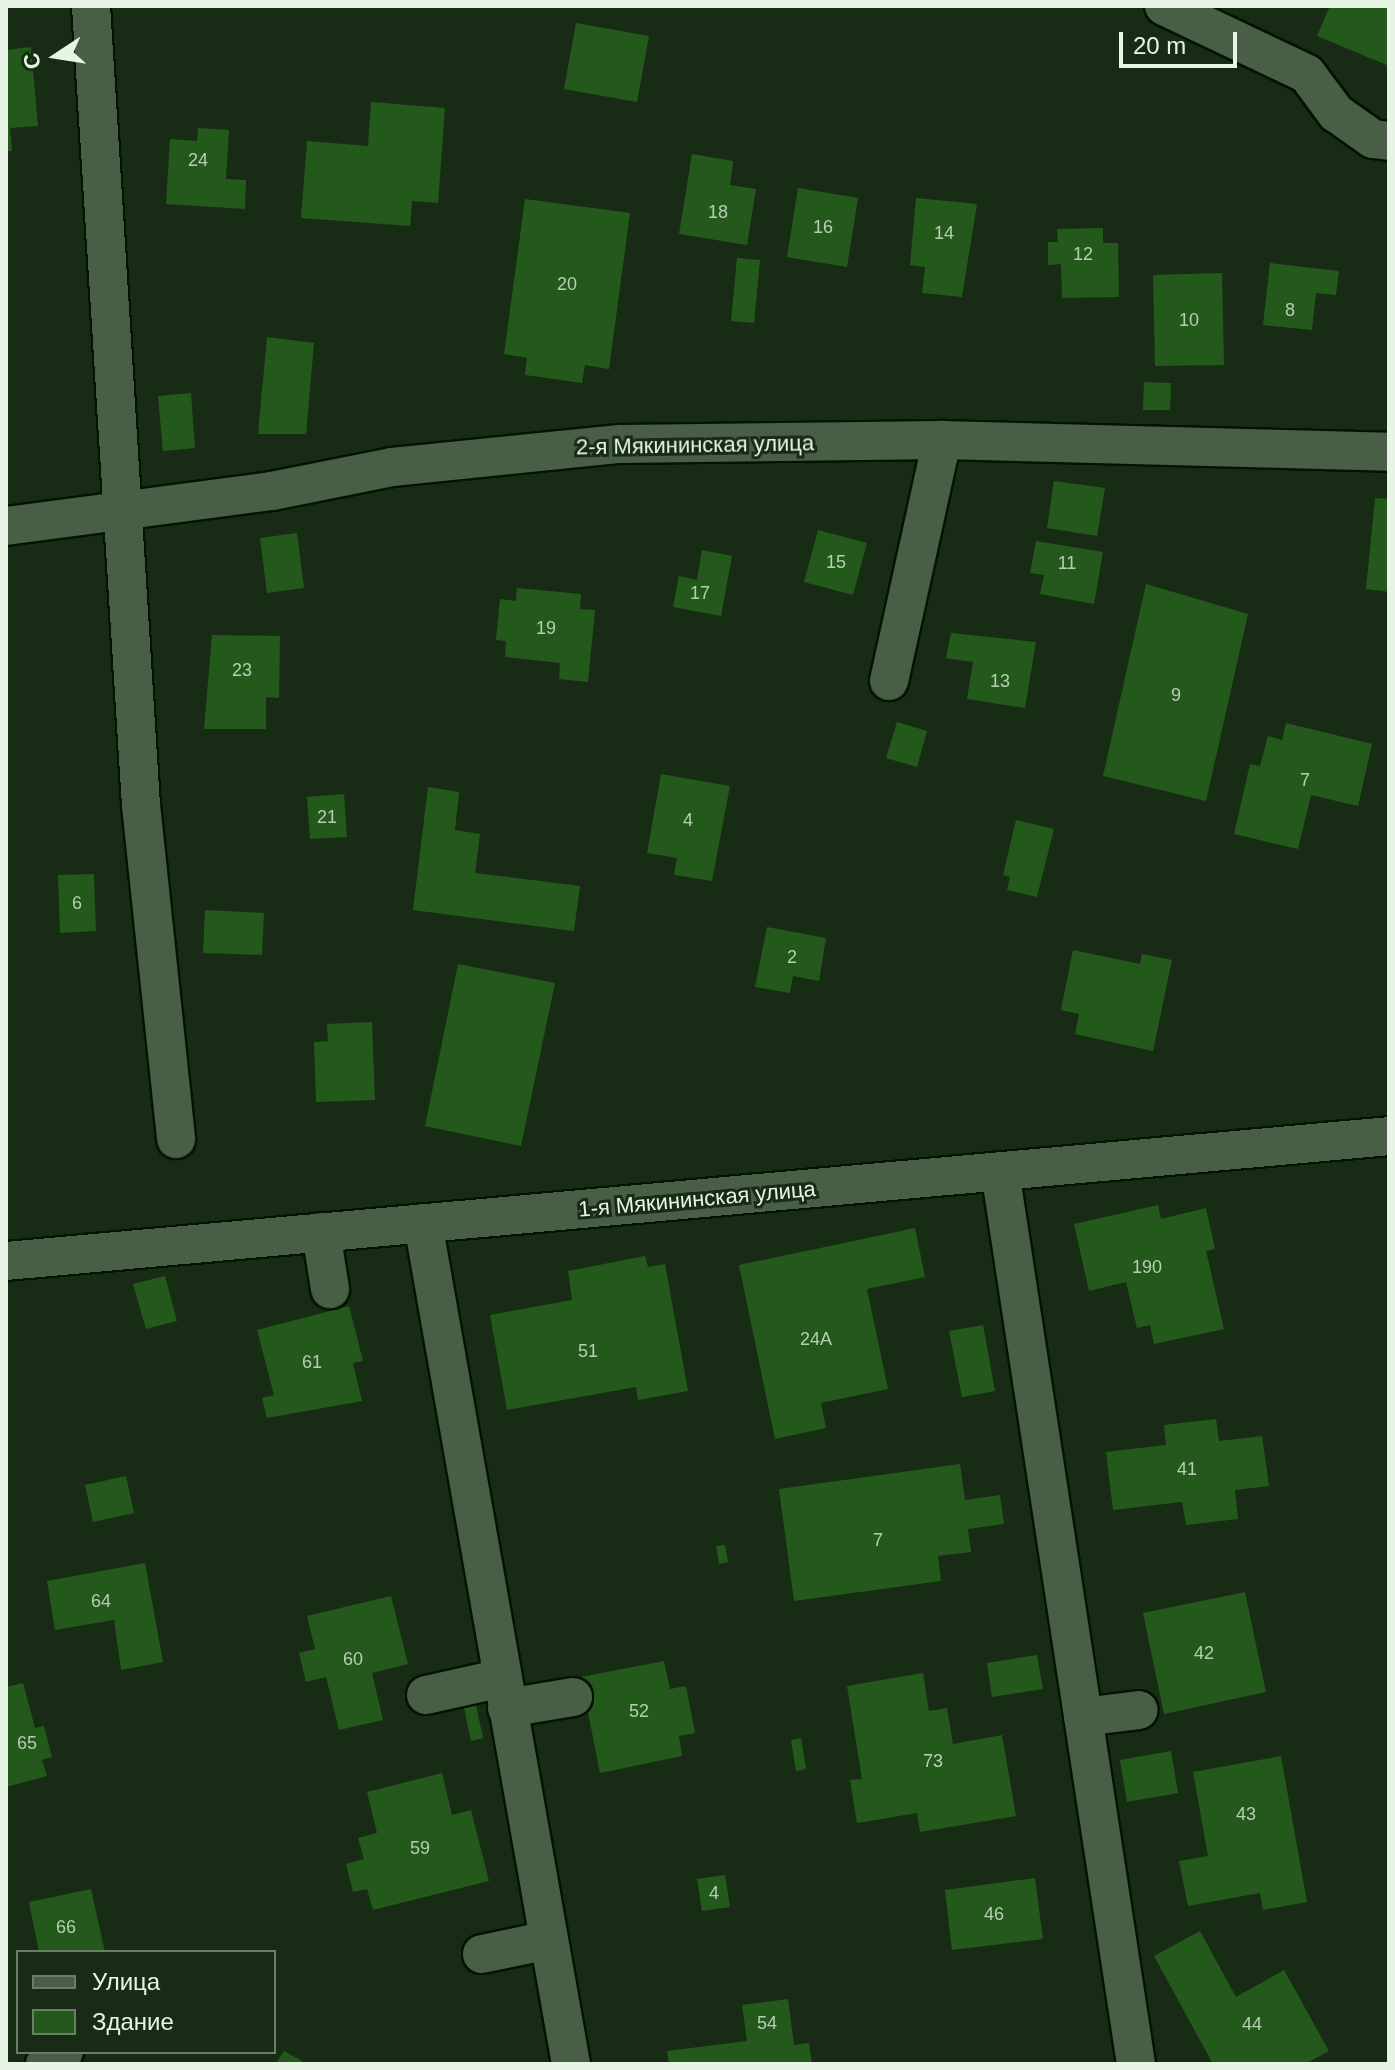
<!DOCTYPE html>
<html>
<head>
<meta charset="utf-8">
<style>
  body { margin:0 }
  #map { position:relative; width:1395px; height:2070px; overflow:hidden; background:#182c15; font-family:Helvetica,sans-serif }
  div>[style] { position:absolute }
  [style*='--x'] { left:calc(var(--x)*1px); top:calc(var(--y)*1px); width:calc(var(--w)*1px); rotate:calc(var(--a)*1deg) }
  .building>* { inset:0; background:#24591c }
  .roads { filter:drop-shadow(2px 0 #031402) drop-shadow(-2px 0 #031402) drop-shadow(0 2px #031402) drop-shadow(0 -2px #031402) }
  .minor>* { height:38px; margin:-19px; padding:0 19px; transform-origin:19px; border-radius:19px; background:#485e45 }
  span { translate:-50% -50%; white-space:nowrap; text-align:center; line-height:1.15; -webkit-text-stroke:6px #182c15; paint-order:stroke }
  .number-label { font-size:18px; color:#b7ceb4 }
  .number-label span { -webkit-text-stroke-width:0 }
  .street-label { font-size:22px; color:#e8f5e6 }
  .frame { position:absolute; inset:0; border:8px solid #e8f5e6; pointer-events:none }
  .legend { position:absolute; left:16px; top:1950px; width:260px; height:104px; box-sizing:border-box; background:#182c15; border:2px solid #6b7c69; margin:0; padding:10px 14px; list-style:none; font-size:24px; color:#e8f5e6 }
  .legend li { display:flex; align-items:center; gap:16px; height:40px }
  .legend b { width:40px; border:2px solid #6b7c69 }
  .north { position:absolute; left:16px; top:16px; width:80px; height:80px; -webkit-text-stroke:6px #182c15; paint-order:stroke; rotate:258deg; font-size:22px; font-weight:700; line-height:32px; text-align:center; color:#e8f5e6 }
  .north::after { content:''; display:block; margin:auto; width:28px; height:36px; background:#e8f5e6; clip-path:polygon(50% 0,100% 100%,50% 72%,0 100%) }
  .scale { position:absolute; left:1119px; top:32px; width:118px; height:36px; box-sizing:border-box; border:4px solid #e8f5e6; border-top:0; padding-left:10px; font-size:24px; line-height:28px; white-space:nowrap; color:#e8f5e6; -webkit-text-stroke:6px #182c15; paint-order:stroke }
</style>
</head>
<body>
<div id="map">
  <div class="building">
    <div style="clip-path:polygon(1330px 6px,1389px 6px,1389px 66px,1317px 36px)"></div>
    <div style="clip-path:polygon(576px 23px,649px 36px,637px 102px,564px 89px)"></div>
    <div style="clip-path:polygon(31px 47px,38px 126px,10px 128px,12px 151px,6px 151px,6px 50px)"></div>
    <div style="clip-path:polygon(371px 102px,445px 108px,438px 203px,412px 201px,410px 226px,301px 218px,307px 141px,368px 146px)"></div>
    <div style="clip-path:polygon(198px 128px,229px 130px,226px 179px,246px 180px,245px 209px,166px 204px,170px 139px,197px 141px)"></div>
    <div style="clip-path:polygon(692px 154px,733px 161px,730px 185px,756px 189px,747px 245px,679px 234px)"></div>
    <div style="clip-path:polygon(798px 188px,858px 198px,847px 267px,787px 257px)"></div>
    <div style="clip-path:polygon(916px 198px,977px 204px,962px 297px,922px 293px,925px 267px,910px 265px)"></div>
    <div style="clip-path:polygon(525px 199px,630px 213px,609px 369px,585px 365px,582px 383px,525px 375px,527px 358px,504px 354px)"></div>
    <div style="clip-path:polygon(1103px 228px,1103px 243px,1118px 243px,1119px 297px,1062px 298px,1061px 264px,1048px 265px,1048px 242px,1058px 242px,1057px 229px)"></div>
    <div style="clip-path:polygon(737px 258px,760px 260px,754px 323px,731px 321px)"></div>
    <div style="clip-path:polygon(1270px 263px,1339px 271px,1336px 295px,1316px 293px,1312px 330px,1263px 325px)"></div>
    <div style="clip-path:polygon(1222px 273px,1224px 365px,1155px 366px,1153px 275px)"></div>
    <div style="clip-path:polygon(267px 337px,314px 343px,306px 434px,258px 434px)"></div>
    <div style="clip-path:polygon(1144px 382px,1171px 383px,1170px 410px,1143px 410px)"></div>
    <div style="clip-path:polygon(191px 393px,195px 448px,163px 451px,158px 396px)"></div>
    <div style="clip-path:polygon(1054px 481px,1105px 488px,1097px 536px,1047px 528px)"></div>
    <div style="clip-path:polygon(1375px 498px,1389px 499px,1389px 592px,1366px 589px)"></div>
    <div style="clip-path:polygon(818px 530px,867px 543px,853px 595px,804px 582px)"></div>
    <div style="clip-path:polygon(297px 533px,304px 588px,267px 593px,260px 538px)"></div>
    <div style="clip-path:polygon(1036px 541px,1103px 552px,1094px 604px,1040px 594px,1044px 575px,1030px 573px)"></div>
    <div style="clip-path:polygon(702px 550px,732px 556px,721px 616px,673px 607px,679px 576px,697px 580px)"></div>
    <div style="clip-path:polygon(1146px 584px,1248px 614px,1206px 801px,1103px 776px)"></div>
    <div style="clip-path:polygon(517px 588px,581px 594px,580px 609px,595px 610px,588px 682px,559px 679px,560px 663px,505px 657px,506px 641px,496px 640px,500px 599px,516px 601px)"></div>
    <div style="clip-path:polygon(951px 633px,1036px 642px,1025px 708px,967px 699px,973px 662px,946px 658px)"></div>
    <div style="clip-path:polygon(212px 635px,280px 636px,279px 698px,266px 697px,266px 729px,204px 729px)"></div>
    <div style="clip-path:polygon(897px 722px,927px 731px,917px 767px,886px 758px)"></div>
    <div style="clip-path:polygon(1286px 723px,1372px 744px,1358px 806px,1311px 795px,1298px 849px,1234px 834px,1250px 764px,1260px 766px,1268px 736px,1282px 740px)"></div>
    <div style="clip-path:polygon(661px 774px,730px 786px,712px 881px,674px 875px,677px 858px,647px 853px)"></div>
    <div style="clip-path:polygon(428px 787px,459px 792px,455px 830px,480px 834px,475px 873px,580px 886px,574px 931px,413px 910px)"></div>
    <div style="clip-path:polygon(344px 794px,347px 837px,310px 839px,307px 797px)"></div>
    <div style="clip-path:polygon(1016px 820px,1054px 829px,1037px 897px,1007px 890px,1010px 877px,1003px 875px)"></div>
    <div style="clip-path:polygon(94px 874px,96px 931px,60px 933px,58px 875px)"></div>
    <div style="clip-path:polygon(205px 910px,264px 913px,262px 955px,203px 953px)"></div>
    <div style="clip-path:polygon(767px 927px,826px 938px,819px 981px,793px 976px,790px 993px,755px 987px)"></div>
    <div style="clip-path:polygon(1073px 950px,1140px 964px,1142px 954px,1172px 960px,1153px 1051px,1075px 1034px,1079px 1014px,1061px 1010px)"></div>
    <div style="clip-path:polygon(458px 964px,555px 983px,521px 1146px,425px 1126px)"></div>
    <div style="clip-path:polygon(372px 1022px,375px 1100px,316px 1102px,314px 1042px,328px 1041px,327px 1024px)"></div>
    <div style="clip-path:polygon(1158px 1205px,1161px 1219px,1206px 1208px,1215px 1249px,1206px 1251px,1224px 1329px,1154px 1344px,1150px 1325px,1137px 1328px,1126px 1282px,1089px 1291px,1074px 1224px)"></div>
    <div style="clip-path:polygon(915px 1228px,925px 1277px,867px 1289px,888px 1389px,821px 1403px,826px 1428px,775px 1439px,739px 1265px)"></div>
    <div style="clip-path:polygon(645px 1256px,648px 1267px,665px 1264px,688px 1391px,638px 1400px,636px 1387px,507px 1410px,490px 1315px,572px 1300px,568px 1271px)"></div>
    <div style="clip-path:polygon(165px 1276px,177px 1321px,146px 1329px,133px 1284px)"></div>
    <div style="clip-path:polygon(349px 1306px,363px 1361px,353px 1363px,362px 1401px,267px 1418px,262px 1398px,274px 1395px,257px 1330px)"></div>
    <div style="clip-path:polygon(983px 1325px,995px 1391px,962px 1397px,949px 1331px)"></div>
    <div style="clip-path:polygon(1216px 1419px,1219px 1441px,1262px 1436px,1269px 1486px,1235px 1490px,1238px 1519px,1186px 1525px,1182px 1502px,1113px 1510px,1106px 1452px,1166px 1445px,1164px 1425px)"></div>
    <div style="clip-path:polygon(960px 1464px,965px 1500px,1000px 1495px,1004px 1524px,968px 1529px,971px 1552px,938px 1556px,941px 1581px,794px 1601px,779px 1489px)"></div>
    <div style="clip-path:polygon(126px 1476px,134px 1513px,93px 1522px,85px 1485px)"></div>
    <div style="clip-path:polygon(725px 1545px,728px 1562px,719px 1564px,716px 1546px)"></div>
    <div style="clip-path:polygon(145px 1563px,163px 1662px,121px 1670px,114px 1620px,55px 1630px,47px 1581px)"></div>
    <div style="clip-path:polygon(1245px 1592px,1266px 1692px,1164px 1714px,1143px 1613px)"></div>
    <div style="clip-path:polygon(391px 1596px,408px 1664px,372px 1673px,383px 1720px,339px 1730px,326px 1677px,306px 1682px,299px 1653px,315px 1649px,307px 1616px)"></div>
    <div style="clip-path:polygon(1037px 1655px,1043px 1689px,992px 1697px,987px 1663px)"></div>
    <div style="clip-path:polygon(664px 1661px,670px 1689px,686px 1686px,695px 1733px,679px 1736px,682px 1756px,600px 1773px,581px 1677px)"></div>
    <div style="clip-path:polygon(923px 1673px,929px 1711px,947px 1708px,953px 1744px,1002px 1735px,1016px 1816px,920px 1832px,917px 1813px,857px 1823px,850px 1780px,862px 1779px,847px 1686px)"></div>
    <div style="clip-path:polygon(23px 1683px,35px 1728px,44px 1726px,52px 1757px,42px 1760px,47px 1776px,6px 1787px,6px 1687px)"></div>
    <div style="clip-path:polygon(476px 1705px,483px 1738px,471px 1741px,464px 1708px)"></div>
    <div style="clip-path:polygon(801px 1738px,806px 1769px,796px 1771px,791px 1740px)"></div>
    <div style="clip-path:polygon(1171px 1751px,1178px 1793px,1127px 1802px,1120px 1760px)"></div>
    <div style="clip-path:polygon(1281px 1756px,1307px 1902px,1263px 1910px,1260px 1893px,1188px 1906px,1179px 1861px,1208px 1856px,1193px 1772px)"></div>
    <div style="clip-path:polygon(442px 1773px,452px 1815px,471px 1810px,489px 1881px,373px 1910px,367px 1889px,353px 1892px,346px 1864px,364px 1859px,358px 1838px,377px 1833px,367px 1792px)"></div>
    <div style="clip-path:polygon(725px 1875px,730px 1907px,702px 1911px,697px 1879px)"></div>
    <div style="clip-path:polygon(1035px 1878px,1043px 1939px,952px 1950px,945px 1890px)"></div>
    <div style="clip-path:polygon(91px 1889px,105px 1952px,39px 1952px,29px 1902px)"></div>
    <div style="clip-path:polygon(1200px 1931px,1236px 1997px,1284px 1970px,1329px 2051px,1305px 2064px,1213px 2064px,1154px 1956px)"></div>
    <div style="clip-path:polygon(788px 1999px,794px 2045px,809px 2043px,812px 2064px,669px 2064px,667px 2051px,747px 2041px,742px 2005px)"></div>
    <div style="clip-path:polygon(284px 2051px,302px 2061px,300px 2064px,276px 2064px)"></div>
  </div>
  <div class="roads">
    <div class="minor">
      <div style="--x:91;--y:6;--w:801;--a:86.42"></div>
      <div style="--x:141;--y:805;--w:336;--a:84"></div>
      <div style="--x:1164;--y:6;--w:158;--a:25.4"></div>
      <div style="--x:1307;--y:74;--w:49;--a:53.4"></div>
      <div style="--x:1336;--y:113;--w:45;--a:35.1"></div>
      <div style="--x:1373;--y:139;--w:16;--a:7"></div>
      <div style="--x:6;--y:526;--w:268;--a:-7.5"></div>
      <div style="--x:272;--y:491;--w:122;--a:-11.3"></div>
      <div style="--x:392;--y:467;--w:229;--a:-5.8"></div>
      <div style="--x:620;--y:444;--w:322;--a:-0.7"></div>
      <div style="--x:942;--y:440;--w:447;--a:1.5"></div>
      <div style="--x:889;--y:681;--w:247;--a:-77.6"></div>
      <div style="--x:1000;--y:1171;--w:903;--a:81.34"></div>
      <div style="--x:423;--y:1223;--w:854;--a:80.02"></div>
      <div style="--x:321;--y:1232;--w:58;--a:81"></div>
      <div style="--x:6;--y:1261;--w:1389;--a:-5.16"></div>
      <div style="--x:426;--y:1695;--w:78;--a:-12.6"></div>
      <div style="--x:507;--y:1708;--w:67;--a:-9.5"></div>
      <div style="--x:1083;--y:1717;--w:56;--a:-7.1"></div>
      <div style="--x:482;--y:1954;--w:68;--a:-11.8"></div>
      <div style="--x:45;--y:2064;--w:22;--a:-32"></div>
    </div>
  </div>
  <div class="number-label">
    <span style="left:198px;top:160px">24</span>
    <span style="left:718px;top:212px">18</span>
    <span style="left:823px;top:227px">16</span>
    <span style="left:944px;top:233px">14</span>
    <span style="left:1083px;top:254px">12</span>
    <span style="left:567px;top:284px">20</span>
    <span style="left:1290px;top:310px">8</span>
    <span style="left:1189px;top:320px">10</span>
    <span style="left:836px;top:562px">15</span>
    <span style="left:1067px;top:563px">11</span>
    <span style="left:700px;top:593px">17</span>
    <span style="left:546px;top:628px">19</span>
    <span style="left:242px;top:670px">23</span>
    <span style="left:1000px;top:681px">13</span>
    <span style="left:1176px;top:695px">9</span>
    <span style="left:1305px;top:780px">7</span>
    <span style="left:327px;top:817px">21</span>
    <span style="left:688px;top:820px">4</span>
    <span style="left:77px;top:903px">6</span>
    <span style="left:792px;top:957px">2</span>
    <span style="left:1147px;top:1267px">190</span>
    <span style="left:816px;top:1339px">24А</span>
    <span style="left:588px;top:1351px">51</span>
    <span style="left:312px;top:1362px">61</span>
    <span style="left:1187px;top:1469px">41</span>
    <span style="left:878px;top:1540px">7</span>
    <span style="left:101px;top:1601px">64</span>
    <span style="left:1204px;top:1653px">42</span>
    <span style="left:353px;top:1659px">60</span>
    <span style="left:639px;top:1711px">52</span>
    <span style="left:27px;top:1743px">65</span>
    <span style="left:933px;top:1761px">73</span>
    <span style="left:1246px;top:1814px">43</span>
    <span style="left:420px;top:1848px">59</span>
    <span style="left:714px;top:1893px">4</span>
    <span style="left:994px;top:1914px">46</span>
    <span style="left:66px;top:1927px">66</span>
    <span style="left:767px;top:2023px">54</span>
    <span style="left:1252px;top:2024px">44</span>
  </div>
  <div class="street-label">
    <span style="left:695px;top:445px;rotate:-1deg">2-я Мякининская улица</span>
    <span style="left:697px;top:1199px;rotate:-5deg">1-я Мякининская улица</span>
  </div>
  <div class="frame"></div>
  <ul class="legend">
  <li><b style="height:10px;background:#485e45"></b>Улица</li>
  <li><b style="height:22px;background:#24591c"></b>Здание</li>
  </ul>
  <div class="north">С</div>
  <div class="scale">20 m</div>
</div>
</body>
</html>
